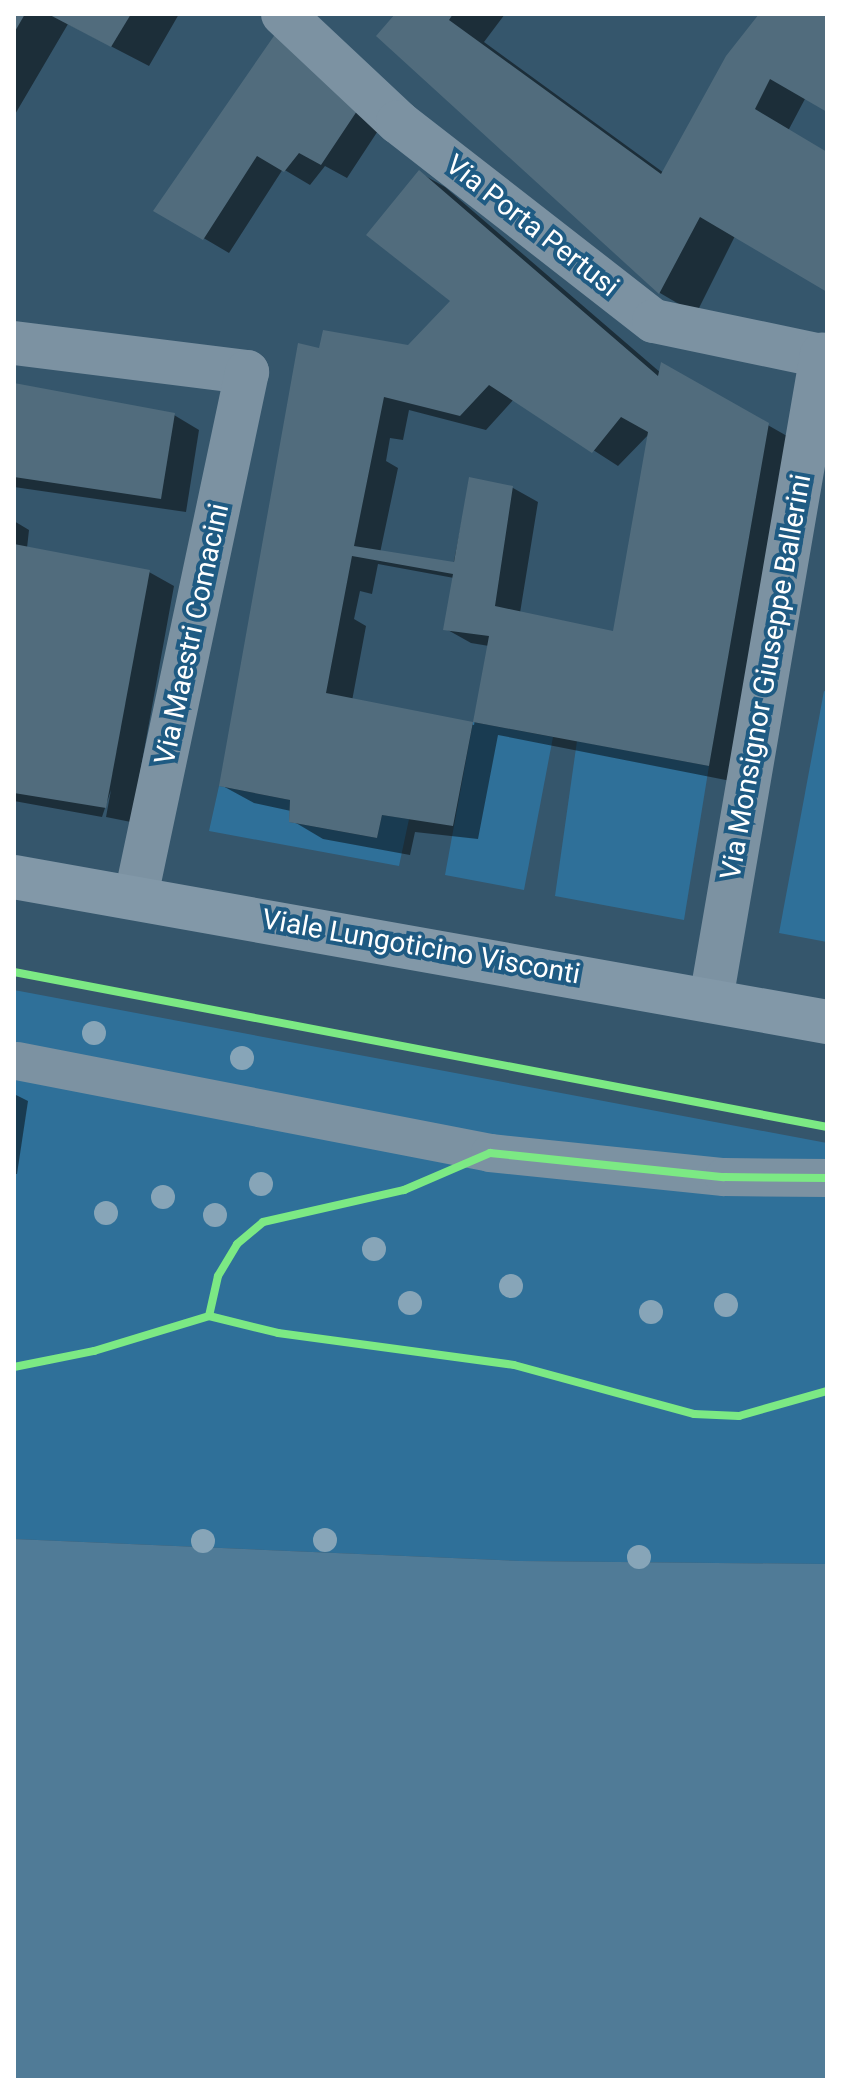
<!DOCTYPE html>
<html>
<head>
<meta charset="utf-8">
<style>
  body { margin:0 }
  #map { position:relative; width:841px; height:2094px; overflow:hidden; background:#35566c; font-family:Roboto,sans-serif }
  div>[style] { position:absolute }
  [style*='--x'] { left:calc(var(--x)*1px); top:calc(var(--y)*1px); width:calc(var(--w)*1px); rotate:calc(var(--a)*1deg) }
  .green>* { inset:0; background:#2f7099 }
  .water>* { inset:0; background:#507b97 }
  .shadow>* { inset:0; background:#0007 }
  .building>* { inset:0; background:#516c7d }
  .service>* { height:38px; margin:-19px; padding:0 19px; transform-origin:19px; border-radius:19px; background:#7c92a2 }
  .minor>* { height:44px; margin:-22px; padding:0 22px; transform-origin:22px; border-radius:22px; background:#7c92a2 }
  .secondary>* { height:44px; margin:-22px; padding:0 22px; transform-origin:22px; border-radius:22px; background:#8298a8 }
  .cycleway>* { height:8px; margin:-4px; padding:0 4px; transform-origin:4px; border-radius:4px; background:#7ce984 }
  .trees>* { width:24px; height:24px; margin:-12px; border-radius:50%; background:#87a5b8 }
  span { translate:-50% -50%; white-space:nowrap; text-align:center; line-height:1.15; -webkit-text-stroke:8px #1f5b83; paint-order:stroke }
  .street-label { font-size:28px; color:#fff }
  .frame { position:absolute; inset:0; border:16px solid #fff; pointer-events:none }
</style>
</head>
<body>
<div id="map">
  <div class="green">
    <div style="clip-path:polygon(824px 691px,827px 692px,827px 942px,779px 933px)"></div>
    <div style="clip-path:polygon(473px 722px,553px 737px,524px 890px,445px 875px)"></div>
    <div style="clip-path:polygon(577px 741px,709px 766px,684px 920px,555px 896px)"></div>
    <div style="clip-path:polygon(219px 786px,290px 800px,289px 822px,377px 838px,382px 815px,409px 819px,399px 866px,209px 831px)"></div>
    <div style="clip-path:polygon(14px 990px,827px 1143px,827px 1564px,520px 1561px,14px 1539px)"></div>
  </div>
  <div class="water">
    <div style="clip-path:polygon(14px 1539px,520px 1561px,827px 1564px,827px 2080px,14px 2080px)"></div>
  </div>
  <div class="shadow">
    <div style="clip-path:polygon(14px 14px,179px 14px,149px 66px,68px 24px,14px 116px)"></div>
    <div style="clip-path:polygon(397px 14px,505px 14px,484px 42px,664px 173px,762px 14px,827px 14px,827px 109px,806px 97px,788px 131px,827px 154px,827px 290px,735px 236px,696px 314px,660px 293px,378px 36px)"></div>
    <div style="clip-path:polygon(277px 36px,387px 117px,347px 178px,325px 166px,310px 185px,283px 169px,229px 253px,156px 210px)"></div>
    <div style="clip-path:polygon(evenodd,420px 173px,445px 187px,661px 373px,663px 365px,801px 444px,741px 783px,498px 735px,478px 839px,415px 832px,410px 855px,323px 839px,291px 820px,291px 811px,254px 803px,221px 785px,321px 350px,409px 347px,452px 301px,420px 173px,514px 399px,618px 466px,651px 432px,614px 633px,520px 613px,538px 502px,513px 488px,470px 480px,453px 566px,380px 553px,398px 468px,386px 461px,390px 438px,403px 440px,409px 410px,486px 430px,514px 399px,420px 173px,378px 564px,454px 578px,446px 629px,471px 643px,489px 646px,474px 725px,352px 701px,366px 626px,354px 619px,360px 591px,372px 594px,378px 564px)"></div>
    <div style="clip-path:polygon(14px 385px,174px 415px,199px 430px,186px 512px,14px 487px)"></div>
    <div style="clip-path:polygon(14px 521px,29px 530px,27px 548px,149px 572px,174px 586px,131px 822px,106px 817px,111px 790px,102px 817px,14px 801px)"></div>
    <div style="clip-path:polygon(14px 1094px,28px 1101px,17px 1174px,14px 1174px)"></div>
  </div>
  <div class="building">
    <div style="clip-path:polygon(14px 14px,25px 14px,14px 33px)"></div>
    <div style="clip-path:polygon(48px 14px,131px 14px,111px 47px)"></div>
    <div style="clip-path:polygon(395px 14px,453px 14px,449px 20px,661px 174px,726px 56px,759px 14px,827px 14px,827px 112px,770px 79px,755px 109px,827px 152px,827px 292px,700px 217px,659px 294px,376px 36px)"></div>
    <div style="clip-path:polygon(276px 33px,363px 102px,321px 165px,299px 153px,284px 172px,257px 156px,203px 240px,153px 211px)"></div>
    <div style="clip-path:polygon(evenodd,419px 170px,658px 376px,661px 362px,769px 423px,709px 766px,473px 722px,489px 636px,443px 630px,453px 574px,352px 556px,326px 693px,473px 722px,453px 826px,382px 815px,377px 838px,289px 822px,290px 800px,219px 786px,298px 343px,319px 348px,323px 330px,408px 345px,450px 301px,366px 235px,419px 170px,489px 385px,592px 453px,621px 417px,648px 432px,613px 631px,495px 606px,513px 486px,469px 477px,454px 562px,354px 546px,384px 397px,460px 416px,489px 385px)"></div>
    <div style="clip-path:polygon(14px 383px,175px 413px,161px 499px,14px 477px)"></div>
    <div style="clip-path:polygon(14px 544px,150px 570px,106px 808px,14px 793px)"></div>
  </div>
  <div class="service">
    <div style="--x:17;--y:1061;--w:482;--a:11"></div>
    <div style="--x:490;--y:1153;--w:235;--a:5.9"></div>
    <div style="--x:724;--y:1177;--w:103;--a:0.6"></div>
  </div>
  <div class="minor">
    <div style="--x:283;--y:14;--w:158;--a:43.2"></div>
    <div style="--x:398;--y:122;--w:324;--a:37.9"></div>
    <div style="--x:654;--y:321;--w:177;--a:11.8"></div>
    <div style="--x:14;--y:343;--w:235;--a:7.1"></div>
    <div style="--x:247;--y:372;--w:536;--a:101.96"></div>
    <div style="--x:711;--y:1000;--w:655;--a:-80.25"></div>
  </div>
  <div class="secondary">
    <div style="--x:14;--y:877;--w:826;--a:10.11"></div>
  </div>
  <div class="cycleway">
    <div style="--x:14;--y:972;--w:828;--a:10.79"></div>
    <div style="--x:209;--y:1316;--w:41;--a:-77.3"></div>
    <div style="--x:218;--y:1276;--w:37;--a:-59"></div>
    <div style="--x:237;--y:1244;--w:34;--a:-40"></div>
    <div style="--x:263;--y:1222;--w:145;--a:-12.8"></div>
    <div style="--x:404;--y:1190;--w:94;--a:-23.3"></div>
    <div style="--x:490;--y:1153;--w:235;--a:5.9"></div>
    <div style="--x:724;--y:1177;--w:103;--a:0.6"></div>
    <div style="--x:14;--y:1367;--w:82;--a:-11.3"></div>
    <div style="--x:94;--y:1351;--w:120;--a:-16.9"></div>
    <div style="--x:209;--y:1316;--w:71;--a:13.8"></div>
    <div style="--x:278;--y:1333;--w:238;--a:7.7"></div>
    <div style="--x:514;--y:1365;--w:187;--a:15.2"></div>
    <div style="--x:694;--y:1414;--w:45;--a:2.5"></div>
    <div style="--x:739;--y:1416;--w:91;--a:-15.9"></div>
  </div>
  <div class="trees">
    <div style="left:94px;top:1033px"></div>
    <div style="left:242px;top:1058px"></div>
    <div style="left:261px;top:1184px"></div>
    <div style="left:163px;top:1197px"></div>
    <div style="left:106px;top:1213px"></div>
    <div style="left:215px;top:1215px"></div>
    <div style="left:374px;top:1249px"></div>
    <div style="left:511px;top:1286px"></div>
    <div style="left:410px;top:1303px"></div>
    <div style="left:726px;top:1305px"></div>
    <div style="left:651px;top:1312px"></div>
    <div style="left:325px;top:1540px"></div>
    <div style="left:203px;top:1541px"></div>
    <div style="left:639px;top:1557px"></div>
  </div>
  <div class="street-label">
    <span style="left:532px;top:226px;rotate:38deg">Via Porta Pertusi</span>
    <span style="left:192px;top:634px;rotate:-78deg">Via Maestri Comacini</span>
    <span style="left:766px;top:677px;rotate:-80deg">Via Monsignor Giuseppe Ballerini</span>
    <span style="left:421px;top:947px;rotate:10deg">Viale Lungoticino Visconti</span>
  </div>
  <div class="frame"></div>
</div>
</body>
</html>
